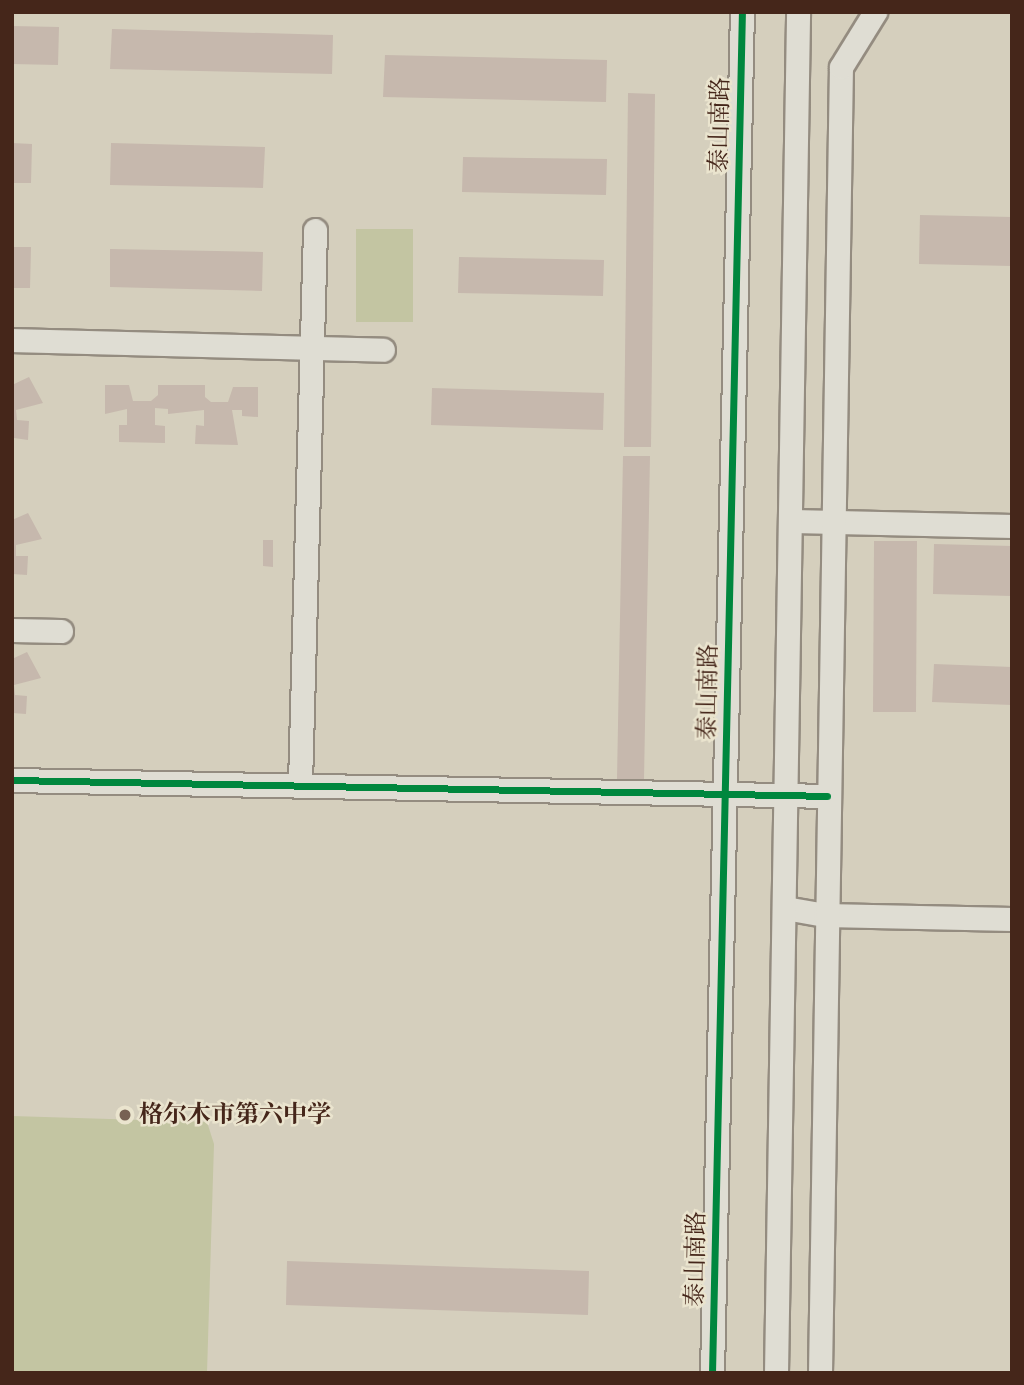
<!DOCTYPE html>
<html>
<head>
<meta charset="utf-8">
<style>
  body { margin:0 }
  #map { position:relative; width:1024px; height:1385px; overflow:hidden; background:#d5cfbd; font-family:"IM FELL Double Pica","Noto Serif SC",serif }
  div>[style] { position:absolute }
  [style*='--x'] { left:calc(var(--x)*1px); top:calc(var(--y)*1px); width:calc(var(--w)*1px); rotate:calc(var(--a)*1deg) }
  .green>* { inset:0; background:#c3c5a2 }
  .building>* { inset:0; background:#c6b8ad }
  .roads { filter:drop-shadow(2px 0 #948c80) drop-shadow(-2px 0 #948c80) drop-shadow(0 2px #948c80) drop-shadow(0 -2px #948c80) }
  .minor>* { height:23px; margin:-11.5px; padding:0 11.5px; transform-origin:11.5px; border-radius:11.5px; background:#dfddd3 }
  .cycleway>* { height:7px; margin:-3.5px; padding:0 3.5px; transform-origin:3.5px; border-radius:3.5px; background:#00873e }
  .dots>* { width:19px; height:19px; translate:-50% -50%; box-sizing:border-box; border:4px solid #eae4ce; border-radius:50% }
  span { translate:-50% -50%; white-space:nowrap; text-align:center; line-height:1.15; -webkit-text-stroke:5px #eae4ce; paint-order:stroke }
  .street-label { font-size:24px; color:#45261a }
  .poi-label { font-size:24px; color:#45261a; font-weight:700 }
  .left { translate:0 -50%; text-align:left }
  .frame { position:absolute; inset:0; border:14px solid #45261a; pointer-events:none }
</style>
</head>
<body>
<div id="map">
  <div class="green">
    <div style="clip-path:polygon(356px 229px,413px 229px,413px 322px,356px 322px)"></div>
    <div style="clip-path:polygon(12px 1116px,207px 1122px,214px 1144px,207px 1373px,12px 1373px)"></div>
  </div>
  <div class="building">
    <div style="clip-path:polygon(12px 26px,59px 27px,58px 65px,12px 64px)"></div>
    <div style="clip-path:polygon(112px 29px,333px 35px,332px 74px,110px 69px)"></div>
    <div style="clip-path:polygon(385px 55px,607px 60px,606px 102px,383px 97px)"></div>
    <div style="clip-path:polygon(628px 93px,655px 94px,651px 447px,624px 447px)"></div>
    <div style="clip-path:polygon(12px 143px,32px 144px,31px 183px,12px 183px)"></div>
    <div style="clip-path:polygon(111px 143px,265px 147px,263px 188px,110px 185px)"></div>
    <div style="clip-path:polygon(463px 157px,607px 159px,606px 195px,462px 192px)"></div>
    <div style="clip-path:polygon(920px 215px,1012px 217px,1012px 266px,919px 264px)"></div>
    <div style="clip-path:polygon(12px 247px,31px 247px,30px 288px,12px 288px)"></div>
    <div style="clip-path:polygon(110px 249px,263px 252px,262px 291px,110px 287px)"></div>
    <div style="clip-path:polygon(459px 257px,604px 260px,603px 296px,458px 293px)"></div>
    <div style="clip-path:polygon(29px 377px,43px 403px,16px 410px,17px 420px,29px 421px,28px 440px,14px 438px,12px 443px,12px 385px)"></div>
    <div style="clip-path:polygon(105px 385px,129px 385px,133px 401px,151px 401px,158px 395px,158px 385px,205px 385px,205px 397px,211px 402px,228px 402px,233px 387px,258px 387px,258px 417px,242px 416px,242px 410px,232px 410px,238px 445px,195px 444px,196px 425px,204px 426px,204px 410px,168px 414px,168px 409px,155px 408px,155px 425px,165px 426px,165px 443px,119px 442px,119px 425px,127px 425px,127px 409px,105px 414px)"></div>
    <div style="clip-path:polygon(432px 388px,604px 393px,603px 430px,431px 425px)"></div>
    <div style="clip-path:polygon(623px 456px,650px 456px,644px 779px,617px 779px)"></div>
    <div style="clip-path:polygon(28px 513px,42px 539px,16px 545px,16px 556px,28px 556px,27px 575px,12px 574px,12px 520px)"></div>
    <div style="clip-path:polygon(263px 540px,273px 540px,273px 567px,263px 566px)"></div>
    <div style="clip-path:polygon(874px 541px,917px 541px,916px 712px,873px 712px)"></div>
    <div style="clip-path:polygon(934px 544px,1012px 546px,1012px 596px,933px 594px)"></div>
    <div style="clip-path:polygon(27px 652px,41px 678px,14px 685px,15px 695px,27px 696px,26px 714px,12px 713px,12px 659px)"></div>
    <div style="clip-path:polygon(934px 664px,1012px 667px,1012px 705px,932px 702px)"></div>
    <div style="clip-path:polygon(287px 1261px,589px 1271px,588px 1315px,286px 1305px)"></div>
  </div>
  <div class="roads">
    <div class="minor">
      <div style="--x:12;--y:340;--w:371;--a:1.5"></div>
      <div style="--x:793;--y:521;--w:219;--a:1.3"></div>
      <div style="--x:12;--y:630;--w:49;--a:1.2"></div>
      <div style="--x:12;--y:780;--w:815;--a:1.12"></div>
      <div style="--x:300;--y:784;--w:554;--a:-88.45"></div>
      <div style="--x:785;--y:908;--w:41;--a:9.9"></div>
      <div style="--x:825;--y:915;--w:187;--a:1.2"></div>
      <div style="--x:712;--y:1373;--w:1361;--a:-88.74"></div>
      <div style="--x:776;--y:1373;--w:1361;--a:-89.07"></div>
      <div style="--x:820;--y:1373;--w:1306;--a:-89.08"></div>
      <div style="--x:841;--y:67;--w:65;--a:-58.3"></div>
    </div>
  </div>
  <div class="cycleway">
    <div style="--x:12;--y:780;--w:815;--a:1.12"></div>
    <div style="--x:712;--y:1373;--w:1361;--a:-88.74"></div>
  </div>
  <div class="dots">
    <div style="left:125px;top:1115px;background:#776153"></div>
  </div>
  <div class="street-label">
    <span style="left:720px;top:125px;rotate:-89deg">泰山南路</span>
    <span style="left:708px;top:692px;rotate:-89deg">泰山南路</span>
    <span style="left:696px;top:1259px;rotate:-89deg">泰山南路</span>
  </div>
  <div class="poi-label">
    <span class="left" style="left:139px;top:1115px">格尔木市第六中学</span>
  </div>
  <div class="frame"></div>
</div>
</body>
</html>
